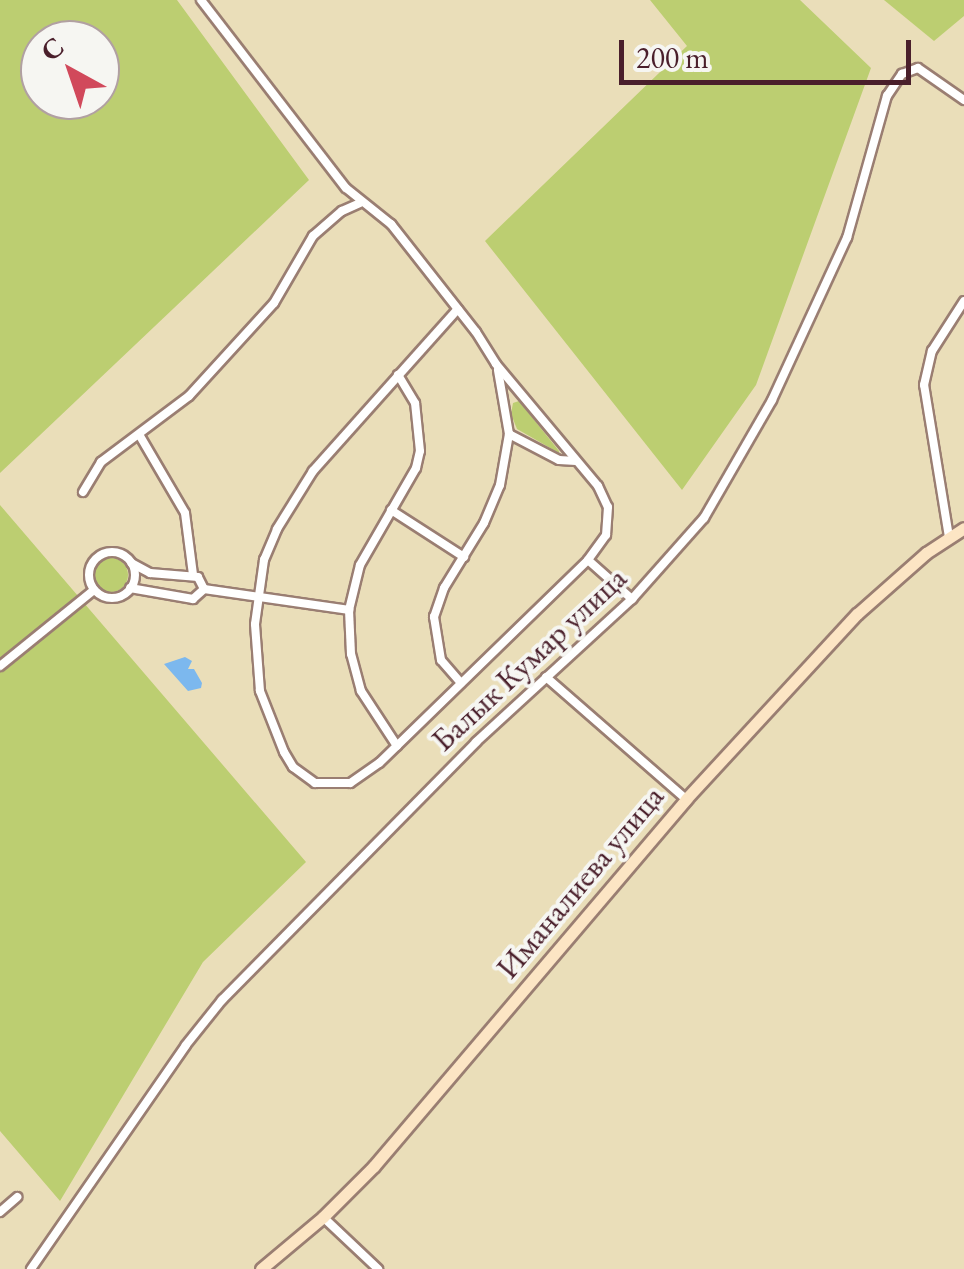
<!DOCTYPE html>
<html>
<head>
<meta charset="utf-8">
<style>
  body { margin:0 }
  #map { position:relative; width:964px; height:1269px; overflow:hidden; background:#eadeb9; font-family:"EB Garamond",serif }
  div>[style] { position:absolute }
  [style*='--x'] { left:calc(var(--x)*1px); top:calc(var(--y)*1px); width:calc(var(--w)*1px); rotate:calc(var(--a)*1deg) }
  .green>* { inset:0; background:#bcce71 }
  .round { border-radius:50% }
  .water>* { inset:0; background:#7cb8ee }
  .roads { filter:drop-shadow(2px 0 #9a7e72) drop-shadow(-2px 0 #9a7e72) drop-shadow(0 2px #9a7e72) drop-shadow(0 -2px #9a7e72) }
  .street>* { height:8px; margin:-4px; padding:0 4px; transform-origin:4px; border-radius:4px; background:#fff }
  .street>.ring { margin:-4px; padding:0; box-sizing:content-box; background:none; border:8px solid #fff; border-radius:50% }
  .secondary>* { height:11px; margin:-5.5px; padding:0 5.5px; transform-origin:5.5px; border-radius:5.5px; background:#fce5c4 }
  span { translate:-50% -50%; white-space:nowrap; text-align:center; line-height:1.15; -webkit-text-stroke:8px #f6f6f2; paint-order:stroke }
  .street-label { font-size:32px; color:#4a1f2b }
  .north { position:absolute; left:20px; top:20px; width:100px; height:100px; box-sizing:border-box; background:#f6f6f2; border:2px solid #b1a0a2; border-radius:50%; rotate:320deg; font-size:28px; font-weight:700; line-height:40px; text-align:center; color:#4a1f2b }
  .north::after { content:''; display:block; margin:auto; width:35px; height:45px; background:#d1495b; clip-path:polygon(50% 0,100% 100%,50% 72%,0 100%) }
  .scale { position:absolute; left:619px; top:40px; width:292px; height:45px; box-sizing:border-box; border:5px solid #4a1f2b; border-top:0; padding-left:12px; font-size:30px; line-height:35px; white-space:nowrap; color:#4a1f2b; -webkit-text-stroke:8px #f6f6f2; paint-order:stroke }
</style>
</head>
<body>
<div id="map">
  <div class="green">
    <div style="clip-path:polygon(evenodd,0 0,177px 0,309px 180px,0 473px,0 0,40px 40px,100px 40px,100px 100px,40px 100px,40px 40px)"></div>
    <div style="clip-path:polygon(650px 0,800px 0,871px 68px,756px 385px,682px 490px,485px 241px,687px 46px)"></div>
    <div style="clip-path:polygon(884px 0,964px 0,964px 16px,934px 41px)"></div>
    <div style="clip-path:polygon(519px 401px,559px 451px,559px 453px,517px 429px,511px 414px,513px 403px)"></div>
    <div style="clip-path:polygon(0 505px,306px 862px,203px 962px,60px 1201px,0 1131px)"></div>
    <div class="round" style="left:94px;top:558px;width:34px;height:34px"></div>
  </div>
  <div class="water">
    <div style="clip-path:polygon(185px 657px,192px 661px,188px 669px,194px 669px,202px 683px,201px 688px,188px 691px,164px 664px)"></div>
  </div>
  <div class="roads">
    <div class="street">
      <div style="--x:201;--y:0;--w:237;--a:52.4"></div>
      <div style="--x:346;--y:188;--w:58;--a:38.7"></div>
      <div style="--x:391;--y:224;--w:137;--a:51.8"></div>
      <div style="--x:476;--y:332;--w:38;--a:58"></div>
      <div style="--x:496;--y:364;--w:159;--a:50.1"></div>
      <div style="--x:598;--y:486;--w:23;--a:65"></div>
      <div style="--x:608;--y:507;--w:28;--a:94"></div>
      <div style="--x:606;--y:535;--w:31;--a:126"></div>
      <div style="--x:588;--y:560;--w:291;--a:135.8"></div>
      <div style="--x:379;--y:763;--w:35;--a:145"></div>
      <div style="--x:350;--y:783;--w:35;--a:180"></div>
      <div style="--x:315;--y:783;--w:27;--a:-144"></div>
      <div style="--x:293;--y:767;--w:17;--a:-121"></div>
      <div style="--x:284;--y:752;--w:66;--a:-111.5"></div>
      <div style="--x:260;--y:691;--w:67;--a:-94.3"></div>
      <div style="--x:255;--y:624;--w:65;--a:-82"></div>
      <div style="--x:264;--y:560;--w:34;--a:-67"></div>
      <div style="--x:277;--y:529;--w:68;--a:-58.2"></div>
      <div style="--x:313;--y:471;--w:217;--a:-48.2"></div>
      <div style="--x:509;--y:434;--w:56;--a:27.5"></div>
      <div style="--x:559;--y:460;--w:17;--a:3"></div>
      <div style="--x:140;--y:436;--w:89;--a:59.7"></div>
      <div style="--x:185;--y:513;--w:63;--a:82.6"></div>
      <div style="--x:83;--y:492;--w:35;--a:-59"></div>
      <div style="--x:101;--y:462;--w:110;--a:-36.9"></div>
      <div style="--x:189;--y:396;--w:126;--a:-47.6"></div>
      <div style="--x:274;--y:303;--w:78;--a:-59.8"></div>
      <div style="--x:313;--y:236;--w:38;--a:-41"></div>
      <div style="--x:342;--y:211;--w:20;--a:-24"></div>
      <div style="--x:391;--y:510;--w:87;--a:32.8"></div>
      <div style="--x:949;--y:537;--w:154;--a:-99.3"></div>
      <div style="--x:924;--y:385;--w:35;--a:-77"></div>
      <div style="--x:932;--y:351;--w:59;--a:-57.4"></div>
      <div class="ring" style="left:89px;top:552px;width:38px;height:38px"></div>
      <div style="--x:588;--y:560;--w:59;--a:41.6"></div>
      <div style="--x:130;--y:588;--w:64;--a:9.9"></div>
      <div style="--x:193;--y:599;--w:15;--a:-42"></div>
      <div style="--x:204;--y:589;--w:13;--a:-117"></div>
      <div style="--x:198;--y:577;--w:48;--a:-175.2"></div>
      <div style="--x:150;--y:573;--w:21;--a:-152"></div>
      <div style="--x:204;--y:589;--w:147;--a:8.2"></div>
      <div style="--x:0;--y:666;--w:121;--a:-39"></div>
      <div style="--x:546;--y:677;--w:186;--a:41.1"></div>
      <div style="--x:461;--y:683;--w:30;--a:-131"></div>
      <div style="--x:441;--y:660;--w:44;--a:-99.2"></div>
      <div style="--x:434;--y:617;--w:31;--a:-71"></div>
      <div style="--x:444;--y:588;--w:76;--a:-58.4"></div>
      <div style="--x:484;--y:523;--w:41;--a:-67.2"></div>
      <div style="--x:500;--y:485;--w:52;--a:-80"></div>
      <div style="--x:509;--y:434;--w:65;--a:-99.8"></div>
      <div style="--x:397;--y:746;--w:66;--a:-123.2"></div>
      <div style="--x:361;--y:691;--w:38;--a:-105"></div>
      <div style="--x:351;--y:654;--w:44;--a:-92.6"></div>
      <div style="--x:349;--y:610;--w:46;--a:-76.3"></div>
      <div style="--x:360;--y:565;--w:112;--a:-60"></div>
      <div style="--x:416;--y:468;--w:17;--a:-77"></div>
      <div style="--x:420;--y:451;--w:48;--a:-95.9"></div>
      <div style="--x:415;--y:403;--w:33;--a:-121"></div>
      <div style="--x:0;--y:1212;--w:23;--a:-41"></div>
      <div style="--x:323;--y:1217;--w:76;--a:43.4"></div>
      <div style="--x:31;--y:1269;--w:272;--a:-55.3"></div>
      <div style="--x:186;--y:1045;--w:58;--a:-51.3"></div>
      <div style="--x:222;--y:1000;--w:362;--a:-45.4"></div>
      <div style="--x:476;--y:742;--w:212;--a:-42.5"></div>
      <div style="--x:632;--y:599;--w:108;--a:-48.4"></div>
      <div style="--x:704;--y:518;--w:136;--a:-60"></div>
      <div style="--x:772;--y:400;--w:179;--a:-65.2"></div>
      <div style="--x:847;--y:238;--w:148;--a:-74.3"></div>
      <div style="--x:887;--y:96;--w:27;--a:-56"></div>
      <div style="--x:902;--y:74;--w:17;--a:-21"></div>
      <div style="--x:918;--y:68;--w:56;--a:34.8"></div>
    </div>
    <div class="secondary">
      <div style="--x:261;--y:1269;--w:81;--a:-40"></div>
      <div style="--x:323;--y:1217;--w:72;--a:-45"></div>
      <div style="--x:374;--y:1166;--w:482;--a:-49.6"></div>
      <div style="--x:686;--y:799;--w:252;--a:-47.3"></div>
      <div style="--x:857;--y:614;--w:92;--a:-41.5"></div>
      <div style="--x:926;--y:553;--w:45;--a:-33.3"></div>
    </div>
  </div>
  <div class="street-label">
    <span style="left:529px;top:659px;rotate:-43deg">Балык Кумар улица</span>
    <span style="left:580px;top:882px;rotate:-50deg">Иманалиева улица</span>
  </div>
  <div class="north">С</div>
  <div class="scale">200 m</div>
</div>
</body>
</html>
